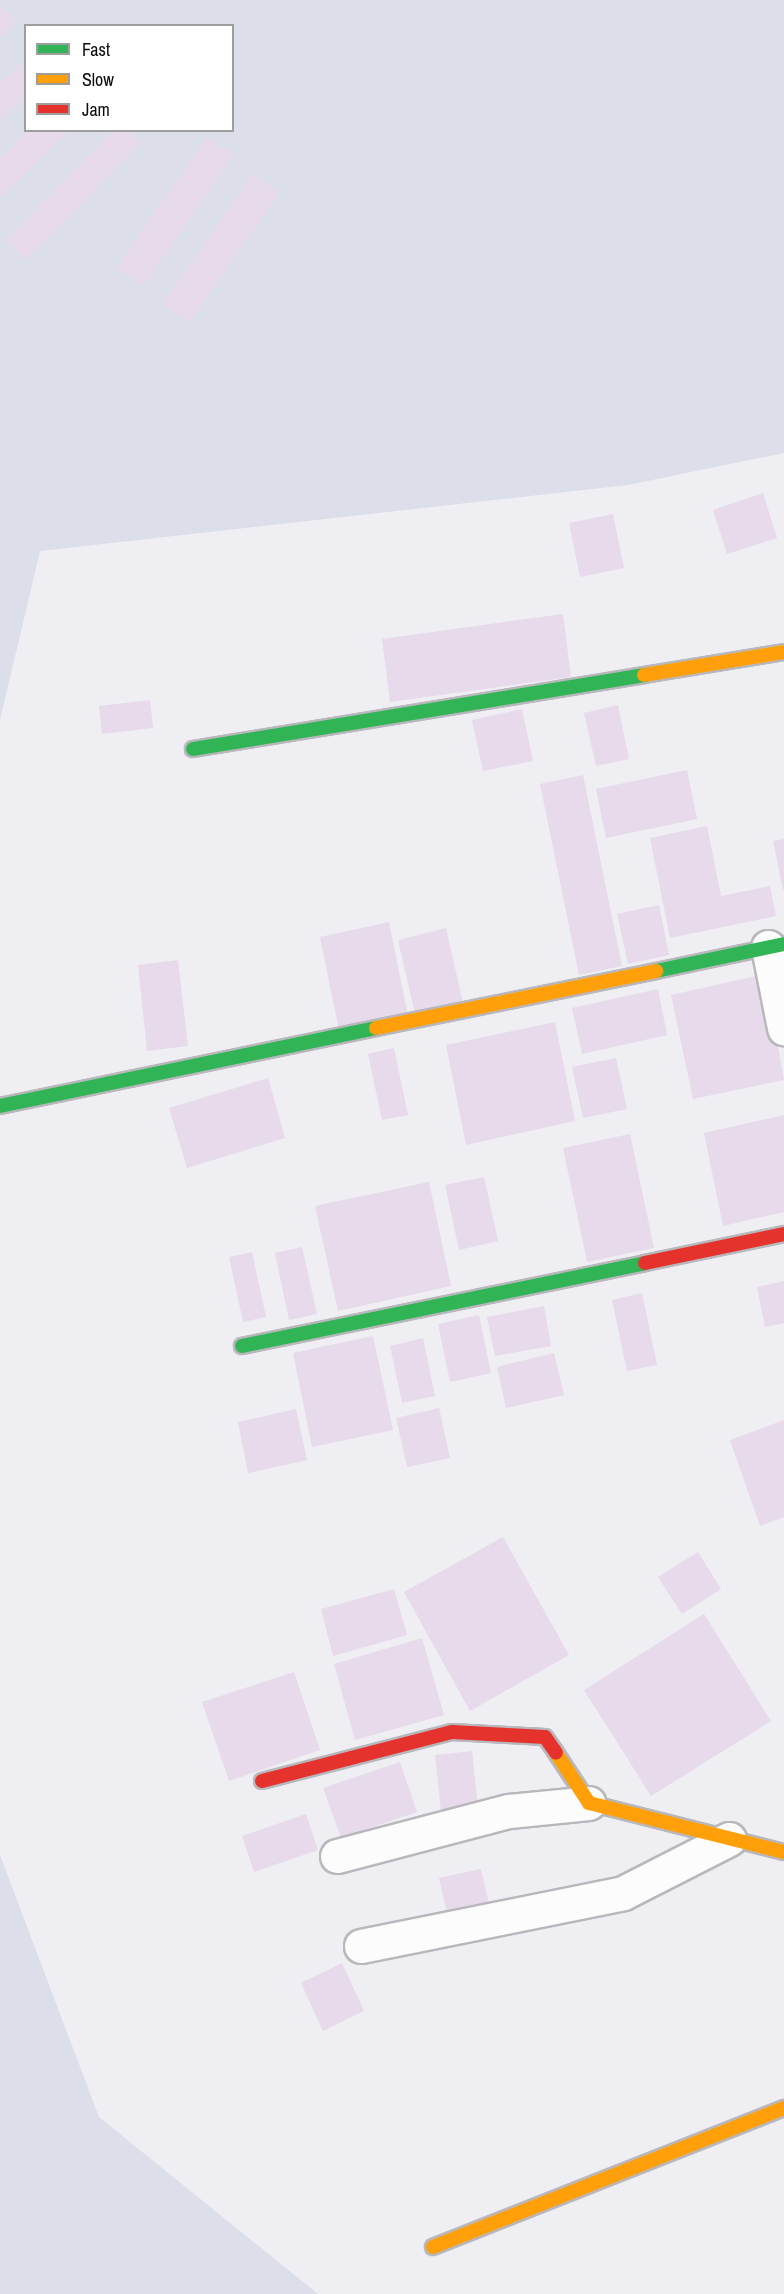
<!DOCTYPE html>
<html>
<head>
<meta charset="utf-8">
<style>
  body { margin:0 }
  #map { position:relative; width:784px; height:2294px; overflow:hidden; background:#eeeef3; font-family:"Archivo Narrow",sans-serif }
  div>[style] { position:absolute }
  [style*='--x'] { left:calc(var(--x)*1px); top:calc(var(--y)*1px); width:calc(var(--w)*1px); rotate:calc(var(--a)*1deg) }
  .built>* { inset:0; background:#dcdee9 }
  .building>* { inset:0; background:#e7daeb }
  .roads { filter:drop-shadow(2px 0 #b8b8bc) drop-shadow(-2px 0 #b8b8bc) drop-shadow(0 2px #b8b8bc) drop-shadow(0 -2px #b8b8bc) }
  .street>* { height:33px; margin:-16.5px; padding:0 16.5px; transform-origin:16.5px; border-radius:16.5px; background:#fcfcfd }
  .fast>* { height:14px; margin:-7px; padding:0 7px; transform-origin:7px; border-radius:7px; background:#30b455 }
  .slow>* { height:14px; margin:-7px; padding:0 7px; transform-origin:7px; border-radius:7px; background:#ff9f0a }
  .jam>* { height:14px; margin:-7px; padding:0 7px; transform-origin:7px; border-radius:7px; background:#e5322d }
  span { translate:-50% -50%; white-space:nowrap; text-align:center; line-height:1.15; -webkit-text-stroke:4.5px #fff; paint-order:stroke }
  .legend { position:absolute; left:24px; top:24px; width:210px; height:108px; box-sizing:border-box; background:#fff; border:2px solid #9e9e9f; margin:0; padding:8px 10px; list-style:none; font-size:18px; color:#0c0d0f }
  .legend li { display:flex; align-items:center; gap:12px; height:30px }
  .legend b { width:30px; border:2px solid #9e9e9f }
</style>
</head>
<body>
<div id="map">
  <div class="built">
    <div style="clip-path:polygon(evenodd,0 0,784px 0,784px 453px,628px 485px,40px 551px,0 720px,0 0,26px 26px,232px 26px,232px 130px,26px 130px,26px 26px)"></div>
    <div style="clip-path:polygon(0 1855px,99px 2117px,318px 2294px,0 2294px)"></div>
  </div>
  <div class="building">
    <div style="clip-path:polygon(0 5px,16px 21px,0 37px)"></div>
    <div style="clip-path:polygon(26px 59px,26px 97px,0 120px,0 82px)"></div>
    <div style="clip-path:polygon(29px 130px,70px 130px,0 198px,0 159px)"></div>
    <div style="clip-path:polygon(114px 130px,128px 130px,141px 143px,26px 260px,6px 240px)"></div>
    <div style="clip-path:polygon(207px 137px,234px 155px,143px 286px,116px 268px)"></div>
    <div style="clip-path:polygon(253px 174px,279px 193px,189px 323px,162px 304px)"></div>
    <div style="clip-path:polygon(763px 493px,777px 538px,727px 554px,713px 510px)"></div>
    <div style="clip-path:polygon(613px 514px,624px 568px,580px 577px,569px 523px)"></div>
    <div style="clip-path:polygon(563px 614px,571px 677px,390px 702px,382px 639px)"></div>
    <div style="clip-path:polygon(150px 700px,153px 728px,102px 734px,99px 706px)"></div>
    <div style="clip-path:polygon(618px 705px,629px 759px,596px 766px,584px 713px)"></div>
    <div style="clip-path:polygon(522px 709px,533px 761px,483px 771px,472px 720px)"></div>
    <div style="clip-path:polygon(687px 770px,697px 819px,606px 838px,596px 789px)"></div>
    <div style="clip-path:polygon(583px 775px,622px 966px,579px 975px,540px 784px)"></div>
    <div style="clip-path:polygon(707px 826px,721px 896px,770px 886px,776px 916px,670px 938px,650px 838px)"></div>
    <div style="clip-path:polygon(784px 839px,784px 889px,783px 890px,773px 841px)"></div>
    <div style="clip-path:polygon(659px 905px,669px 955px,628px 964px,617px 914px)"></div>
    <div style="clip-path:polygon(389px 922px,409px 1021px,340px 1035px,320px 937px)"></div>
    <div style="clip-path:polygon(446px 928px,463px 1003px,415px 1014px,398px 940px)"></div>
    <div style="clip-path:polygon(178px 960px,188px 1046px,147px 1051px,138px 965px)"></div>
    <div style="clip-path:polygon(765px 974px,784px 1080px,693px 1099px,671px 995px)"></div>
    <div style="clip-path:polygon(658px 989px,667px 1035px,582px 1054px,572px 1008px)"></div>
    <div style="clip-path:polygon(555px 1022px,575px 1121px,466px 1145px,446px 1045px)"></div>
    <div style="clip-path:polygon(394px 1048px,408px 1115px,382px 1120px,368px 1054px)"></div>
    <div style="clip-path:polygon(616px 1058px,627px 1109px,583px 1118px,572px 1067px)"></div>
    <div style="clip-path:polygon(268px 1078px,285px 1138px,187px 1168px,169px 1108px)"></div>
    <div style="clip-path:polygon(784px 1115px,784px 1212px,723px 1226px,704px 1133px)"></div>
    <div style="clip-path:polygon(630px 1134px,654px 1248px,587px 1262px,563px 1148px)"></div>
    <div style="clip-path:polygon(484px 1177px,498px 1241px,459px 1250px,445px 1185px)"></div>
    <div style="clip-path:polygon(429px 1182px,451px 1286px,338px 1311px,315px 1206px)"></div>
    <div style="clip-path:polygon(302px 1247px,317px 1314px,289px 1320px,275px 1253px)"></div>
    <div style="clip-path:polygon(252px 1252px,266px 1317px,243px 1322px,229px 1257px)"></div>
    <div style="clip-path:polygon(784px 1281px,784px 1323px,765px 1327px,757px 1287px)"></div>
    <div style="clip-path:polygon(642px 1293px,657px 1365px,627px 1371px,612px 1300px)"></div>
    <div style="clip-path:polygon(544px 1306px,551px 1346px,495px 1356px,487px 1317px)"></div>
    <div style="clip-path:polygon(479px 1315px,491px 1373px,450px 1382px,438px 1324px)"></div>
    <div style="clip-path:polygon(373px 1336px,393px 1430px,312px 1447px,293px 1353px)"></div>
    <div style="clip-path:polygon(423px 1338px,435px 1396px,402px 1403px,390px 1346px)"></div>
    <div style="clip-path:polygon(554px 1353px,564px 1395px,506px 1408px,497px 1367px)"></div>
    <div style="clip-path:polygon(439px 1408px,450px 1458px,407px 1467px,396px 1418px)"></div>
    <div style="clip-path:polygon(296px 1409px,307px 1460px,248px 1473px,238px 1422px)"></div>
    <div style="clip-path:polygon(784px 1420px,784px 1517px,760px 1526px,730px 1440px)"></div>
    <div style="clip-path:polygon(503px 1537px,569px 1655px,470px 1711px,404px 1592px)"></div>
    <div style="clip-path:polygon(698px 1552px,721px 1589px,682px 1614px,658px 1577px)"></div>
    <div style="clip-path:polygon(394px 1589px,407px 1635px,333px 1656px,321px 1609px)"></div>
    <div style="clip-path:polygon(704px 1614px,771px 1721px,651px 1796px,584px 1690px)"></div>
    <div style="clip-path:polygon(422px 1638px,444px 1715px,355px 1740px,334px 1664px)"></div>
    <div style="clip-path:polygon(294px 1672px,320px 1750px,229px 1781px,202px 1702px)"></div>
    <div style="clip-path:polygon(472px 1751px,478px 1808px,441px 1812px,435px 1755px)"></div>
    <div style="clip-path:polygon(400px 1762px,417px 1812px,341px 1838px,323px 1788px)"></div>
    <div style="clip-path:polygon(306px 1814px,318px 1850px,254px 1872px,242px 1836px)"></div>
    <div style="clip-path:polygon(481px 1869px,489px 1904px,447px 1913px,439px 1878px)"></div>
    <div style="clip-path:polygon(342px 1963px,364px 2011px,323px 2031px,301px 1983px)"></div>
  </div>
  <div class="roads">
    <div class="street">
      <div style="--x:768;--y:947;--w:83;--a:78.8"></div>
      <div style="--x:337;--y:1856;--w:178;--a:-14.7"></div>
      <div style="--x:509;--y:1811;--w:80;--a:-5.7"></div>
      <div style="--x:361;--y:1946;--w:267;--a:-11.4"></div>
      <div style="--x:623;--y:1893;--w:119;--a:-27"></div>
    </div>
    <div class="fast">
      <div style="--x:193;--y:749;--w:457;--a:-9.3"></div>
      <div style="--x:656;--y:971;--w:131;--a:-11.9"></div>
      <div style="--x:0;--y:1106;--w:384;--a:-11.7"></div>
      <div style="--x:242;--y:1346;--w:411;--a:-11.6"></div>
    </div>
    <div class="slow">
      <div style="--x:644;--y:675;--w:142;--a:-9.3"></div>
      <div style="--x:376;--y:1028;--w:286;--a:-11.5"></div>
      <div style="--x:556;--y:1753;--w:60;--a:56.6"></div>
      <div style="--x:589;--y:1803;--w:201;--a:14.1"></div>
      <div style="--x:433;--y:2247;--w:378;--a:-21.6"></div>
    </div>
    <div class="jam">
      <div style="--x:645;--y:1263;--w:142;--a:-11.8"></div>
      <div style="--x:262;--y:1781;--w:196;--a:-14.5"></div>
      <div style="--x:452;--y:1732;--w:93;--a:3.1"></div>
      <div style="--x:545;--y:1737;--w:19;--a:55"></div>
    </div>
  </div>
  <ul class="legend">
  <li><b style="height:8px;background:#30b455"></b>Fast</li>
  <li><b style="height:8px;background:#ff9f0a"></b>Slow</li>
  <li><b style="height:8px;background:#e5322d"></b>Jam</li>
  </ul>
</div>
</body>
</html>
